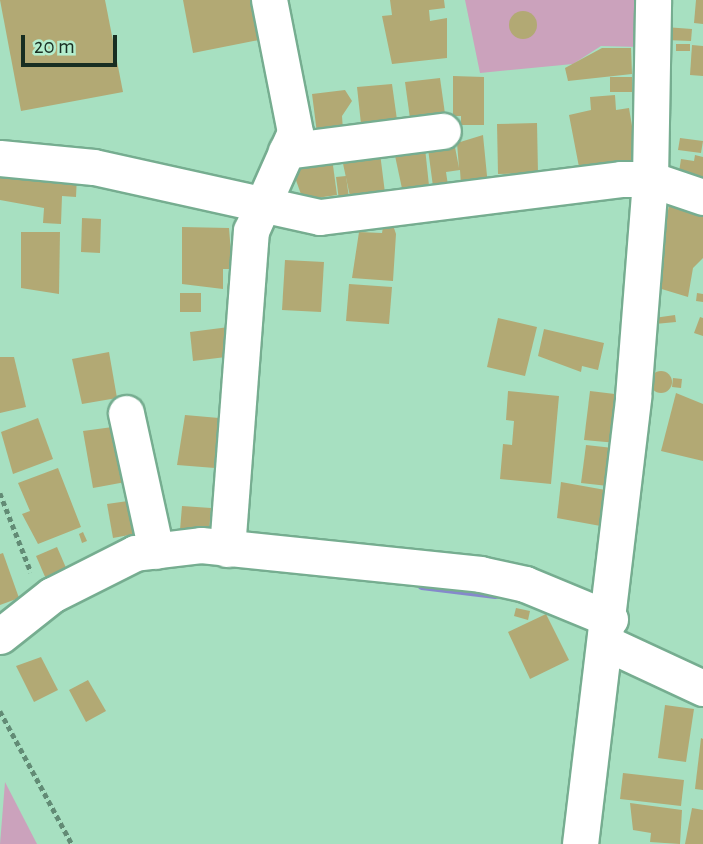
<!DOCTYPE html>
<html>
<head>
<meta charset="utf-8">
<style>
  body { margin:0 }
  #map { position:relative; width:703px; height:844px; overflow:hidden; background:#a7e0c1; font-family:"Alegreya Sans",sans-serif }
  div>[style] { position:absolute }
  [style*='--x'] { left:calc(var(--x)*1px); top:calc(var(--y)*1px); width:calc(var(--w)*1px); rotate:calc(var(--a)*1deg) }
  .green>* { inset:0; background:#cba2bc }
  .stream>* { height:10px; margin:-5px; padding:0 5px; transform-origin:5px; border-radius:5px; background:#8589cb }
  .building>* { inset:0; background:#b2a974 }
  .round { border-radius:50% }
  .path>* { height:4.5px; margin-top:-2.25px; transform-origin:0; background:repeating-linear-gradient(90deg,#628b75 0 5px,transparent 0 8.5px) }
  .roads { filter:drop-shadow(2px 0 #76ad90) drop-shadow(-2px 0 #76ad90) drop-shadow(0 2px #76ad90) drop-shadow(0 -2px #76ad90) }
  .minor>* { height:35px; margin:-17.5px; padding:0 17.5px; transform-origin:17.5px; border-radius:17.5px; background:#fff }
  span { translate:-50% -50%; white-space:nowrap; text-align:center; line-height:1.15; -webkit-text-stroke:6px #b4edcd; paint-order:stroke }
  .scale { position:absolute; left:21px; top:35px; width:96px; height:32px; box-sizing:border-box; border:4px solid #182e22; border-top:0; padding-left:9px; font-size:21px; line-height:24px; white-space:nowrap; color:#182e22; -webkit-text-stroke:5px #b4edcd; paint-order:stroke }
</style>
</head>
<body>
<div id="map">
  <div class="green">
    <div style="clip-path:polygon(465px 0,642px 0,640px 47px,601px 46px,573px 64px,480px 73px)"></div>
    <div style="clip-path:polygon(5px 782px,37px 844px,0 844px)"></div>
  </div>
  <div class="stream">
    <div style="--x:422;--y:585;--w:74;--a:7"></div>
  </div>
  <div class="building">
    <div style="clip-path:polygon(0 0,105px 0,123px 92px,21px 111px)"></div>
    <div style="clip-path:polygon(183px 0,251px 0,259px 40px,193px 53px)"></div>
    <div style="clip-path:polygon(390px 0,444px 0,445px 8px,429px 10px,430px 21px,447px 18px,447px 58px,392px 64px,382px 16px,392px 15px)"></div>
    <div style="clip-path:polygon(696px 0,703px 0,703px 24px,694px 23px)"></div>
    <div class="round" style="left:509px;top:11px;width:28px;height:28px"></div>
    <div style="clip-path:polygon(665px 27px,692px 29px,691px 41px,665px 40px)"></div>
    <div style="clip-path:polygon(676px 44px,690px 44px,690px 51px,676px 51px)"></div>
    <div style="clip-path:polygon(692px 45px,703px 46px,703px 76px,690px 75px)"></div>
    <div style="clip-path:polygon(602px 48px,631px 48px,632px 74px,568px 81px,565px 68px)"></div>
    <div style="clip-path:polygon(453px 76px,484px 77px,484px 125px,461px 125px,461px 116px,453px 116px)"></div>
    <div style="clip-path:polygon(610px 77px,632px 77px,632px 92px,610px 92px)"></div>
    <div style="clip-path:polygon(440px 78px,446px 121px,411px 126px,405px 82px)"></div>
    <div style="clip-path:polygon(392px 84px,398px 127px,361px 124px,357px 87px)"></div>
    <div style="clip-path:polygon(345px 90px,352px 101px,342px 116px,343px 130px,317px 133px,312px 94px)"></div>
    <div style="clip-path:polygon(615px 95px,616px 110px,629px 108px,638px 162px,579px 167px,569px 115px,591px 110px,590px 97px)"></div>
    <div style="clip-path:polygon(537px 123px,538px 173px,498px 174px,497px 124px)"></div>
    <div style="clip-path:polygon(483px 135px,488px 186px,461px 185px,460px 170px,446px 172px,449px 192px,434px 194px,428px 149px,454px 142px,459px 168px,457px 143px)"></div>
    <div style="clip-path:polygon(680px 138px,703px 141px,701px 153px,678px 150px)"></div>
    <div style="clip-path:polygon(425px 148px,430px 195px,404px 198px,394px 151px)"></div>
    <div style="clip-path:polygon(380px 153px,385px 193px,351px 201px,342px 159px)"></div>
    <div style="clip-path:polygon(695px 155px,703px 157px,703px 182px,679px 172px,681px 159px,694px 161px)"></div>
    <div style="clip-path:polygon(332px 158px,337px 195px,303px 200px,292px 169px)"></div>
    <div style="clip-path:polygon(0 173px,77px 175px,76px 197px,62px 196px,61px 224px,43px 223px,44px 208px,0 200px)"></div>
    <div style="clip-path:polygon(346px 176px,349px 198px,339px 200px,336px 177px)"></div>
    <div style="clip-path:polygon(670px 199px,703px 213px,703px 258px,693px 268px,688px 297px,655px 287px)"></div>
    <div style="clip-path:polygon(82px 218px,101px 219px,100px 253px,81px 252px)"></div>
    <div style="clip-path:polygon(384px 221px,392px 222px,396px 234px,393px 281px,352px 278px,359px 232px,382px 233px)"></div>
    <div style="clip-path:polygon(182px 227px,229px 228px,234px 289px,227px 289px,230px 269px,223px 269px,223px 289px,182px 284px)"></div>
    <div style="clip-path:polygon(21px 232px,60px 232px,59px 294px,21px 288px)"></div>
    <div style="clip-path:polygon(285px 260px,324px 262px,321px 312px,282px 310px)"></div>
    <div style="clip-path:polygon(349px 284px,392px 287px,389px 324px,346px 321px)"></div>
    <div style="clip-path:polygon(180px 293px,201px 293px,201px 312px,180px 312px)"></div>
    <div style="clip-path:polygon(697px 293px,703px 294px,703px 302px,696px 301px)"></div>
    <div style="clip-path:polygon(675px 315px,676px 322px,655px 324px,654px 318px)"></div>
    <div style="clip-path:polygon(700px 317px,703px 318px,703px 336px,694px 333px)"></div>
    <div style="clip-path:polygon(498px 318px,537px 327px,525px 376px,487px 367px)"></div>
    <div style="clip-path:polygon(229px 327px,226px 357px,193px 361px,190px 332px)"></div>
    <div style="clip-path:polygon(544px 329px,604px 343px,598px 370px,582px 366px,581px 372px,538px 356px)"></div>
    <div style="clip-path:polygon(109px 352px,117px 398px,82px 404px,72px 359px)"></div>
    <div style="clip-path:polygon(0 357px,14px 357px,26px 407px,0 413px)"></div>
    <div class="round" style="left:650px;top:371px;width:22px;height:22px"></div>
    <div style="clip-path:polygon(673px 378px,682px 379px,681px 388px,672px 387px)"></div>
    <div style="clip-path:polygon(508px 391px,559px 396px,551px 484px,500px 479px,503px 444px,512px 445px,514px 421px,506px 420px)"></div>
    <div style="clip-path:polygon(590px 391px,623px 395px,617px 443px,584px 440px)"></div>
    <div style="clip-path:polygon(676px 393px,703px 404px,703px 461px,661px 451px)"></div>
    <div style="clip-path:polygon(185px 415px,219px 418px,215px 468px,177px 465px)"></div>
    <div style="clip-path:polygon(38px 418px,53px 459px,13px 474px,1px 432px)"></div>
    <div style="clip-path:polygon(120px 426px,131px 481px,93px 488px,83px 431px)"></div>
    <div style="clip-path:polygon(586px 445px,613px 448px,608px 486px,581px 483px)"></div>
    <div style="clip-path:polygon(58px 468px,81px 527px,38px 544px,22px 514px,30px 511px,18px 483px)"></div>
    <div style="clip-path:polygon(561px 482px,611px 491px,606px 527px,557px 518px)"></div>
    <div style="clip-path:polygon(135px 500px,140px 533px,113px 538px,107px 504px)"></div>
    <div style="clip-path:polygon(182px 506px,211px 508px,209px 532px,180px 530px)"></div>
    <div style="clip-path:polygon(83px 532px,87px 541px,82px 543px,79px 534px)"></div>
    <div style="clip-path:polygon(57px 547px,67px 570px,46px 579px,36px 556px)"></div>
    <div style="clip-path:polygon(3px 553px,19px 598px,0 605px,0 554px)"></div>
    <div style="clip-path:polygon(516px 608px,530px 611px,528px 620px,514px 616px)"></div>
    <div style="clip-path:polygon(546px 614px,569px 660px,530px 679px,508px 632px)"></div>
    <div style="clip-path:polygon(41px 657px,58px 690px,34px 702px,16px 666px)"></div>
    <div style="clip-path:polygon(88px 680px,106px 711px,86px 722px,69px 690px)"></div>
    <div style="clip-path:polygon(665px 705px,694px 709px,686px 762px,658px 758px)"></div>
    <div style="clip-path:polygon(701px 738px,703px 739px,703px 790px,695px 789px)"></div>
    <div style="clip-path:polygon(623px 773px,684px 780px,681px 806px,620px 799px)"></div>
    <div style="clip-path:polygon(630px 803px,682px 810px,680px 844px,650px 842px,651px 833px,633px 830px)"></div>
    <div style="clip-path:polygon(692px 808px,703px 810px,703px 844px,685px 844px)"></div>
  </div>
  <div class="path">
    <div style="--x:0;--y:493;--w:85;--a:68.6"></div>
    <div style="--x:0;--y:711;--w:151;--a:61.6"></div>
  </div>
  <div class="roads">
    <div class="minor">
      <div style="--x:286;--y:151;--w:158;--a:-7.3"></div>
      <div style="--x:0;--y:158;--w:94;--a:5.5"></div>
      <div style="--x:94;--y:167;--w:231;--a:12.5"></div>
      <div style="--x:320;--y:217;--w:303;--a:-7.2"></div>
      <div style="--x:621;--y:179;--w:29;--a:0"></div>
      <div style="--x:650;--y:179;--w:56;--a:18.8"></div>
      <div style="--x:126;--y:413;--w:141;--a:77.7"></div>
      <div style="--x:227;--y:549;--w:319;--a:-85.7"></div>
      <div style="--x:251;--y:231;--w:108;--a:-66"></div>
      <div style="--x:295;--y:132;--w:135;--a:-101.1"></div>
      <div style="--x:0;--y:636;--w:66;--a:-38.3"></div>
      <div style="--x:52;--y:595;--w:93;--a:-26.8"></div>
      <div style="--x:135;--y:553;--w:66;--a:-6.9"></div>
      <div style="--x:201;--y:545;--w:281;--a:5.9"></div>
      <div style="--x:480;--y:574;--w:46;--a:12.5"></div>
      <div style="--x:525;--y:584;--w:92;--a:22.4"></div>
      <div style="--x:606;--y:643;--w:107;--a:24.9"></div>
      <div style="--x:580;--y:844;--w:450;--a:-83.2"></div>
      <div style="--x:633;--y:397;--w:219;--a:-85.5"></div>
      <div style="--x:650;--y:179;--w:179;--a:-89"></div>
    </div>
  </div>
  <div class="scale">20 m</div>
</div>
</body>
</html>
